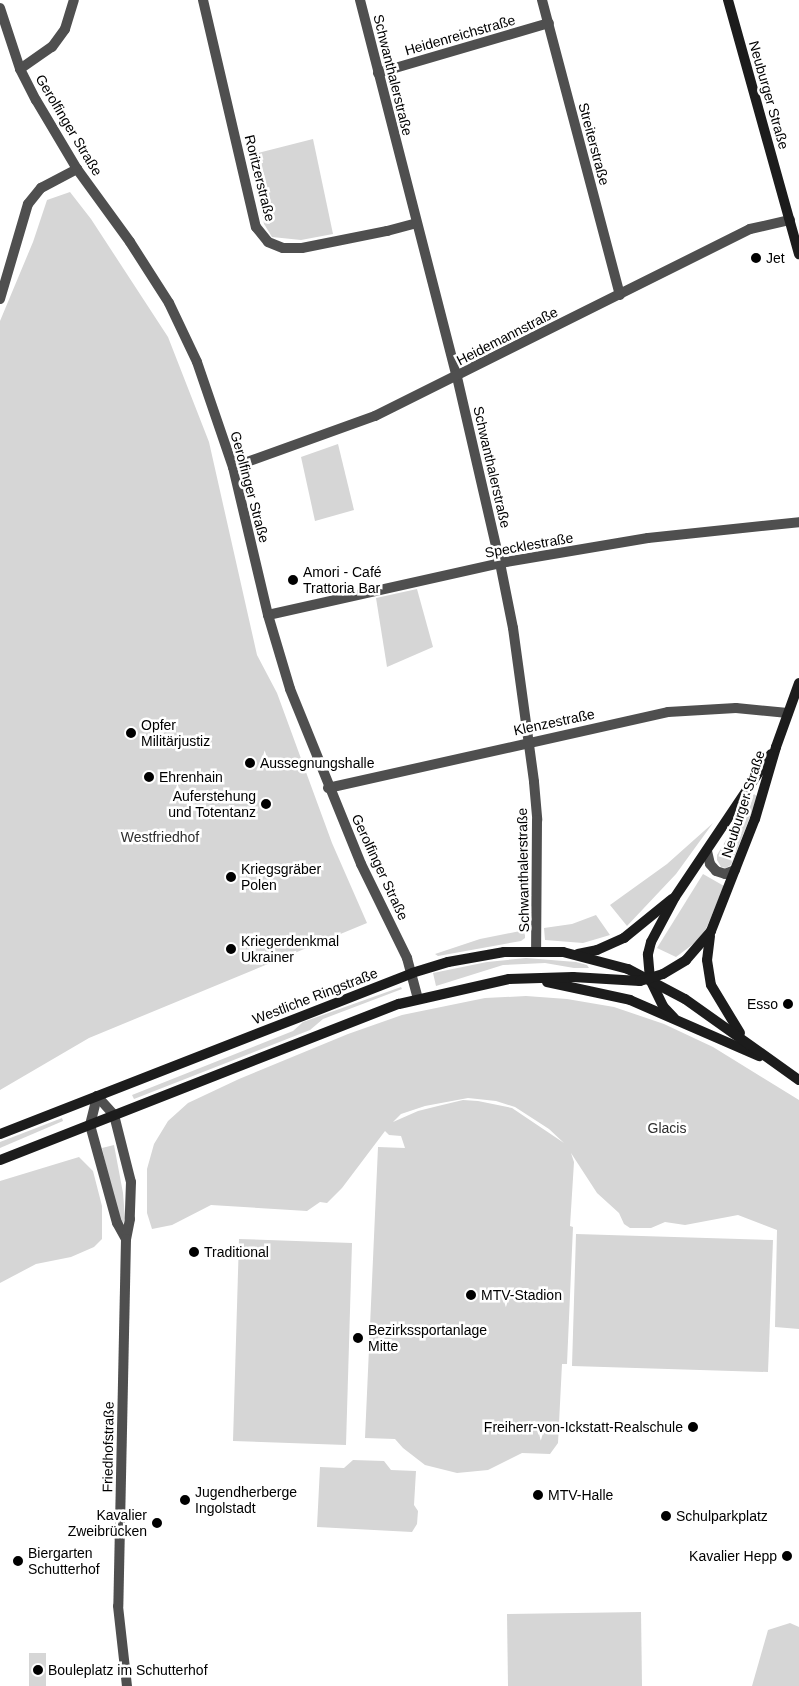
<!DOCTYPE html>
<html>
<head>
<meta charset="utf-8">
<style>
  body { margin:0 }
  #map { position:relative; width:799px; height:1686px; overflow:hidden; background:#fff; font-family:Helvetica,sans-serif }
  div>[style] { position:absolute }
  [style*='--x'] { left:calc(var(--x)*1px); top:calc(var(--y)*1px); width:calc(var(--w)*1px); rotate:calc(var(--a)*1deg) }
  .green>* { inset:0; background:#d6d6d6 }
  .minor>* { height:10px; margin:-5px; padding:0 5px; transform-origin:5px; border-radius:5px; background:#4f4f4f }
  .tertiary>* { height:10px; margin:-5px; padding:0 5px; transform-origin:5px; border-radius:5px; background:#4f4f4f }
  .secondary>* { height:10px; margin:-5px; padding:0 5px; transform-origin:5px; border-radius:5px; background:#1c1c1c }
  .dots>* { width:14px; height:14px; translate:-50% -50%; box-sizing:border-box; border:2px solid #fff; border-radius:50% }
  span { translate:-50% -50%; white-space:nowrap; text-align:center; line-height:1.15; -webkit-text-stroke:5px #fff; paint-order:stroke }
  .street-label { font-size:14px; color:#000 }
  .poi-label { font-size:14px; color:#000 }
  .left { translate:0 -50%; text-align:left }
  .right { translate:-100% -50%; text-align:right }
  .park-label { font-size:14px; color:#2d2d2d }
</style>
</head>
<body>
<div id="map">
  <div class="green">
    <div style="clip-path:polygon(313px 139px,333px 234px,301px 240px,272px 237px,264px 224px,250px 155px)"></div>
    <div style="clip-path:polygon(70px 192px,91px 219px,168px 337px,209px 442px,257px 655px,277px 693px,332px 843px,367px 923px,89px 1038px,0 1090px,0 321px,33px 242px,47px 200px)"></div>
    <div style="clip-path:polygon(338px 444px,354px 510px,315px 521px,301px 457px)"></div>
    <div style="clip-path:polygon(417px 589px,433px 647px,387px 667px,376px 598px)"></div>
    <div style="clip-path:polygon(754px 794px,758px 797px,731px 865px,726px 868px,721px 867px,717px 860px,717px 855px)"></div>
    <div style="clip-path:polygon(713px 823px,676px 874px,627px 926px,610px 905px,667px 864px)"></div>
    <div style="clip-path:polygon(703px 874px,724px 886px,706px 929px,696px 942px,676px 957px,657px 948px)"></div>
    <div style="clip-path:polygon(596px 915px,610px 935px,583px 943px,545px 940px,544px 928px,572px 924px)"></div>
    <div style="clip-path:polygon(525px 930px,525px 938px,521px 941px,438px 956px,435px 954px,480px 939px)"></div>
    <div style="clip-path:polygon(526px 958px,576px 962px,587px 965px,589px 968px,574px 968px,545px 963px,503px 965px,436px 986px,433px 973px,487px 962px)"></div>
    <div style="clip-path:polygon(401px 987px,402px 989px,323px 1019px,310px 1030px,134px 1099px,132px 1095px,293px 1031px,303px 1022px)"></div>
    <div style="clip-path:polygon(evenodd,526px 996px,567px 999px,614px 1007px,664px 1024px,713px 1047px,799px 1100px,799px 1329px,775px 1327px,777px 1230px,738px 1215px,685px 1225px,665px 1222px,651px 1228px,630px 1228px,624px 1224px,619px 1213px,597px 1193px,571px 1153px,574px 1162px,570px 1226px,573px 1227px,567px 1364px,562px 1364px,558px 1443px,550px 1454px,522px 1453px,488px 1470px,457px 1473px,425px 1465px,403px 1448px,395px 1439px,365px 1438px,378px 1147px,405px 1148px,401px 1136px,389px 1135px,385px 1131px,342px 1188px,327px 1203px,320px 1202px,307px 1211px,211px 1205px,172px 1225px,152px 1229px,147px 1213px,147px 1169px,154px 1144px,168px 1121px,188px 1103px,239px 1079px,348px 1034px,402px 1015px,485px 998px,526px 996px,468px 1098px,496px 1101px,515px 1107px,549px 1129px,564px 1143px,512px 1108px,478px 1101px,463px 1100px,438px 1106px,418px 1111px,393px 1122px,401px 1114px,425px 1106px,468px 1098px)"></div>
    <div style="clip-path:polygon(62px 1118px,63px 1121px,0 1148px,0 1142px)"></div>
    <div style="clip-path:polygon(114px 1145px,123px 1193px,125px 1218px,123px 1224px,117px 1215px,102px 1148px)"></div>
    <div style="clip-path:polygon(79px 1157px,93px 1171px,102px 1206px,102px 1239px,94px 1247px,71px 1257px,36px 1264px,0 1283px,0 1181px)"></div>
    <div style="clip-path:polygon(576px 1234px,773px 1240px,768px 1372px,572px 1366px)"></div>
    <div style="clip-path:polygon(239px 1239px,352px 1243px,346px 1445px,233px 1441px)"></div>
    <div style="clip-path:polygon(353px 1460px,384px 1461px,391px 1470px,416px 1471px,414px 1505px,418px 1511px,417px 1524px,412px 1532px,317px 1527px,320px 1467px,344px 1468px)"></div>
    <div style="clip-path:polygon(641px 1612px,642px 1686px,508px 1686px,507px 1614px)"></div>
    <div style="clip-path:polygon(790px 1623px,799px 1627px,799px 1686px,752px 1686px,768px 1630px)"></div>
    <div style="clip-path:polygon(29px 1653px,46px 1653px,46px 1686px,29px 1686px)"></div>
  </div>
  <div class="minor">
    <div style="--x:203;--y:0;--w:233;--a:76.9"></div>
    <div style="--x:256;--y:227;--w:19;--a:51"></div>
    <div style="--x:268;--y:242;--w:16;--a:22"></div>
    <div style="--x:283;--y:248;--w:19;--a:0"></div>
    <div style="--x:302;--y:248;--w:87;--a:-11.3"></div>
    <div style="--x:387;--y:231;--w:30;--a:-15"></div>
    <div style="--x:360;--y:0;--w:389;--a:75.6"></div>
    <div style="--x:457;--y:377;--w:191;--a:77"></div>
    <div style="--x:500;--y:563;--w:66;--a:78.7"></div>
    <div style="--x:513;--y:628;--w:155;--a:82.2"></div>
    <div style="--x:534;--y:782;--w:38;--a:85"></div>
    <div style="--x:537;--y:820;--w:130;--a:90.4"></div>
    <div style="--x:542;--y:0;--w:305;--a:75.2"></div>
    <div style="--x:20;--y:69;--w:39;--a:-35"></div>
    <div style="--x:52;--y:47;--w:22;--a:-54"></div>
    <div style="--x:65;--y:29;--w:30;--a:-73"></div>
    <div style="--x:378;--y:73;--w:178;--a:-16.3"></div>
    <div style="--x:0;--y:299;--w:99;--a:-73.6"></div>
    <div style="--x:28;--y:204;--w:21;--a:-51"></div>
    <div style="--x:41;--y:188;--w:41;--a:-27.8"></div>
    <div style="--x:233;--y:467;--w:151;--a:-19.8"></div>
    <div style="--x:375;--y:416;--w:419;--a:-26.5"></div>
    <div style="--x:750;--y:229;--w:41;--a:-12.7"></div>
    <div style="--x:268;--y:615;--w:238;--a:-12.6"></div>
    <div style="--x:500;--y:563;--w:150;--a:-9.6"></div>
    <div style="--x:648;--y:538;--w:152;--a:-6"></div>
    <div style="--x:328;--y:788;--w:348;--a:-12.6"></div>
    <div style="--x:668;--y:712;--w:68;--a:-3.4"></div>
    <div style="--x:736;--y:708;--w:52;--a:5.5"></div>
    <div style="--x:707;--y:851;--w:13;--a:77"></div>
    <div style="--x:710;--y:864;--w:9;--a:49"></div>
    <div style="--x:716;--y:871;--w:9;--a:18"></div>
    <div style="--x:725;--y:874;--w:11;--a:-22"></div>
  </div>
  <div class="tertiary">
    <div style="--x:0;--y:8;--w:64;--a:71.8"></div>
    <div style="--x:20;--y:69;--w:35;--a:63"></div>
    <div style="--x:36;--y:100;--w:80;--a:59.3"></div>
    <div style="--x:77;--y:169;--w:90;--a:54"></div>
    <div style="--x:130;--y:242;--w:72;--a:57.4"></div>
    <div style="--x:169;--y:303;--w:65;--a:64.6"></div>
    <div style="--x:197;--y:362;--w:111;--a:71.1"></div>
    <div style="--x:233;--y:467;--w:152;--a:76.7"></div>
    <div style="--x:268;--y:615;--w:77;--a:73.4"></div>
    <div style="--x:290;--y:689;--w:189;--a:67.9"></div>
    <div style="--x:361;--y:864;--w:105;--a:63.9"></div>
    <div style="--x:407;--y:958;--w:42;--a:75"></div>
    <div style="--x:126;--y:1239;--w:18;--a:-119"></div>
    <div style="--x:117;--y:1223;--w:102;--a:-105.4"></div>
    <div style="--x:90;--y:1125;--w:30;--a:-76"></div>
    <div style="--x:97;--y:1096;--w:25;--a:48"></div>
    <div style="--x:114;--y:1115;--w:69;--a:75.8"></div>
    <div style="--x:131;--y:1182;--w:37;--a:92"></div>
    <div style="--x:130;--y:1219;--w:20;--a:101"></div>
    <div style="--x:126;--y:1239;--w:367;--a:91.2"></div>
    <div style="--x:118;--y:1606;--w:81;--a:83.6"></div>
  </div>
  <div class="secondary">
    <div style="--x:728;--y:0;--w:264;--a:74.4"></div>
    <div style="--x:710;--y:936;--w:24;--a:97"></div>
    <div style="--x:707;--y:960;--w:25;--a:81"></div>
    <div style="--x:711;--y:985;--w:56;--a:58.9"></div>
    <div style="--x:578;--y:954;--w:19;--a:-12"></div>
    <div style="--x:597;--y:950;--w:30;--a:-24"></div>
    <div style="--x:624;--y:938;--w:62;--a:-39.1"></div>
    <div style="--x:547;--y:982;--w:85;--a:12.2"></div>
    <div style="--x:630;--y:1000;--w:141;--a:23.5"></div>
    <div style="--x:674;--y:1018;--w:16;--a:-133"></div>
    <div style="--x:663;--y:1006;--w:30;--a:-116"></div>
    <div style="--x:650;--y:979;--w:25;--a:-95"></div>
    <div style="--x:648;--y:954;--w:12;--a:-76"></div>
    <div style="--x:651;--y:942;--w:51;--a:-61.9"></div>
    <div style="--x:675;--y:897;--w:172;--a:-56.1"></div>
    <div style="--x:0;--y:1134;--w:442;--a:-21.3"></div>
    <div style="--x:412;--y:973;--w:38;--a:-17"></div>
    <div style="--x:448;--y:962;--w:57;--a:-10.1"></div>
    <div style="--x:504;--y:952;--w:59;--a:0"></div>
    <div style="--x:563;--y:952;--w:67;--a:14.7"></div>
    <div style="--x:628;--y:969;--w:64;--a:27.8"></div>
    <div style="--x:685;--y:999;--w:140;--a:35.4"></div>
    <div style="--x:0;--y:1160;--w:428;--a:-21.4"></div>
    <div style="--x:399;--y:1004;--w:113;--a:-12.8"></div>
    <div style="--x:509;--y:979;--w:64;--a:-1.8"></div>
    <div style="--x:573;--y:977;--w:67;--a:3.4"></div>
    <div style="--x:640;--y:981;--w:24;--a:-17"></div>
    <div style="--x:663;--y:974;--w:27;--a:-31"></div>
    <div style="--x:686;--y:960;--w:38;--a:-49"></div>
    <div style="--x:711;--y:931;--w:120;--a:-68.6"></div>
    <div style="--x:755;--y:819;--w:75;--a:-73.7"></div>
    <div style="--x:776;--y:747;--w:68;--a:-70.2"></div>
  </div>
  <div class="dots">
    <div style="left:756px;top:258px;background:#000"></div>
    <div style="left:293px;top:580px;background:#000"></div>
    <div style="left:131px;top:733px;background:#000"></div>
    <div style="left:250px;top:763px;background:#000"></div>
    <div style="left:149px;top:777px;background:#000"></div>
    <div style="left:266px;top:804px;background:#000"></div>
    <div style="left:231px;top:877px;background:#000"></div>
    <div style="left:231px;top:949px;background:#000"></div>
    <div style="left:788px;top:1004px;background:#000"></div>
    <div style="left:194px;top:1252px;background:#000"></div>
    <div style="left:471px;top:1295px;background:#000"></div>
    <div style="left:358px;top:1338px;background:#000"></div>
    <div style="left:693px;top:1427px;background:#000"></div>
    <div style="left:538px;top:1495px;background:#000"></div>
    <div style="left:185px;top:1500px;background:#000"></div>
    <div style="left:666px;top:1516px;background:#000"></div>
    <div style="left:157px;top:1523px;background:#000"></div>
    <div style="left:787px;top:1556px;background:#000"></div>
    <div style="left:18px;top:1561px;background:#000"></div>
    <div style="left:38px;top:1670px;background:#000"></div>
  </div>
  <div class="street-label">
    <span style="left:460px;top:35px;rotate:-16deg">Heidenreichstraße</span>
    <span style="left:393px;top:75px;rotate:76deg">Schwanthalerstraße</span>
    <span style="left:769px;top:95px;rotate:74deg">Neuburger Straße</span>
    <span style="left:69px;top:125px;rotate:59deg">Gerolfinger Straße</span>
    <span style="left:594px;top:144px;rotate:75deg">Streiterstraße</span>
    <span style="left:260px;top:178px;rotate:76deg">Roritzerstraße</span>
    <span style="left:507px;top:336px;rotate:-27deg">Heidemannstraße</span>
    <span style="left:492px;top:467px;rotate:77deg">Schwanthalerstraße</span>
    <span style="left:250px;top:487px;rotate:75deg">Gerolfinger Straße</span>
    <span style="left:529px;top:545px;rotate:-10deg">Specklestraße</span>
    <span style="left:554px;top:722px;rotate:-12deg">Klenzestraße</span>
    <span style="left:743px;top:804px;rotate:-72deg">Neuburger Straße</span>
    <span style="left:380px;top:867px;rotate:65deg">Gerolfinger Straße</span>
    <span style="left:523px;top:870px;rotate:-91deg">Schwanthalerstraße</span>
    <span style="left:315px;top:996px;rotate:-21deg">Westliche Ringstraße</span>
    <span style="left:108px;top:1447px;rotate:-89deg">Friedhofstraße</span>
  </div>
  <div class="poi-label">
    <span class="left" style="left:766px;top:258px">Jet</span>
    <span class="left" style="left:303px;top:580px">Amori - Café<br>Trattoria Bar</span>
    <span class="left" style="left:141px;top:733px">Opfer<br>Militärjustiz</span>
    <span class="left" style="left:260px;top:763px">Aussegnungshalle</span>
    <span class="left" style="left:159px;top:777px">Ehrenhain</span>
    <span class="right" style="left:256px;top:804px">Auferstehung<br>und Totentanz</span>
    <span class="left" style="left:241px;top:877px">Kriegsgräber<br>Polen</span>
    <span class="left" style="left:241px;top:949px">Kriegerdenkmal<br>Ukrainer</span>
    <span class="right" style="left:778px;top:1004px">Esso</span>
    <span class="left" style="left:204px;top:1252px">Traditional</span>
    <span class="left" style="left:481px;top:1295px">MTV-Stadion</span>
    <span class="left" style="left:368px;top:1338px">Bezirkssportanlage<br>Mitte</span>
    <span class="right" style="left:683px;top:1427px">Freiherr-von-Ickstatt-Realschule</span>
    <span class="left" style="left:195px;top:1500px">Jugendherberge<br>Ingolstadt</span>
    <span class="left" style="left:548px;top:1495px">MTV-Halle</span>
    <span class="right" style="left:147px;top:1523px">Kavalier<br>Zweibrücken</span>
    <span class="left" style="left:676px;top:1516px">Schulparkplatz</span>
    <span class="left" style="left:28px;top:1561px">Biergarten<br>Schutterhof</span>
    <span class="right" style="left:777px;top:1556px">Kavalier Hepp</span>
    <span class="left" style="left:48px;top:1670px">Bouleplatz im Schutterhof</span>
  </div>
  <div class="park-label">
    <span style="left:160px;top:837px">Westfriedhof</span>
    <span style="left:667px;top:1128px">Glacis</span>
  </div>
</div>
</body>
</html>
